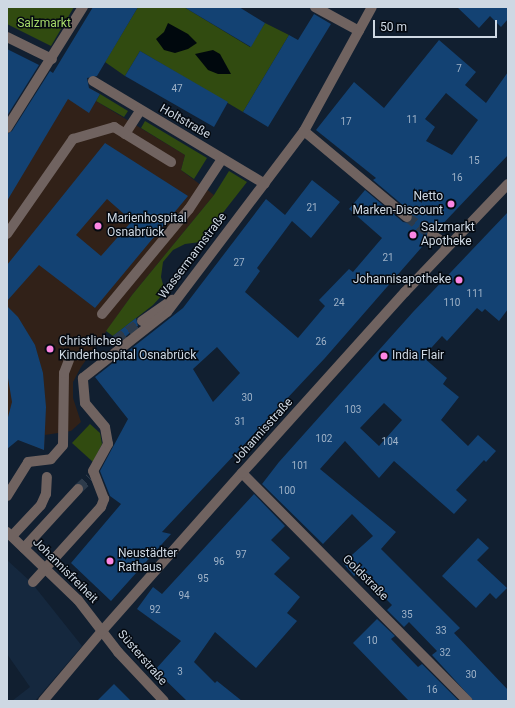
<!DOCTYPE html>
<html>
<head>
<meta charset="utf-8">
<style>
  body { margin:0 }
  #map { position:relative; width:515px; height:708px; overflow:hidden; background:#111f30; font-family:Roboto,sans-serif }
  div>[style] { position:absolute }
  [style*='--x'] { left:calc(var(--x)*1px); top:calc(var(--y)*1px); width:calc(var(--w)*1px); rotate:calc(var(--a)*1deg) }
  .built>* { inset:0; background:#15283e }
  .medical>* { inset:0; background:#312118 }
  .green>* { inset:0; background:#314b10 }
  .water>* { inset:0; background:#00080d }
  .building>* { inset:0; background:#134273 }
  .minor-tunnel>* { height:10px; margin-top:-5px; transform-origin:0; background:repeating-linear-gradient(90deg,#2d3b4b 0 10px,transparent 0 15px) }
  .minor>* { height:10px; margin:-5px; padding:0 5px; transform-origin:5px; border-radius:5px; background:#706360 }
  .dots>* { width:11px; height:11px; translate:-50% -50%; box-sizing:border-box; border:2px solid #040910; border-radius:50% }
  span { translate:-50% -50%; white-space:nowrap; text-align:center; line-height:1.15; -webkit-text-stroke:3px #040910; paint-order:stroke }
  .number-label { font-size:10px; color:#9fb2c7 }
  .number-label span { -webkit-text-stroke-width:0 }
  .park-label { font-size:12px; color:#a5da6a }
  .street-label { font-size:12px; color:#ced8e3 }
  .poi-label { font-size:12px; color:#ced8e3 }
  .right { translate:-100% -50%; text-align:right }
  .left { translate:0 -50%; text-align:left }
  .frame { position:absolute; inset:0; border:8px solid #ced8e3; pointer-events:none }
  .scale { position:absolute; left:373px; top:20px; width:124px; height:18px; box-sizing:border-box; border:2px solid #ced8e3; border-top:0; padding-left:5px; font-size:12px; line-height:14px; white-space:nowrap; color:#ced8e3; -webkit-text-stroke:3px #040910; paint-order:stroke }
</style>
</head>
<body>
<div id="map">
  <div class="built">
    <div style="clip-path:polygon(7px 560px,31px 582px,82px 646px,35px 701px,12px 701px,30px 687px,7px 654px)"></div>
  </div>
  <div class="medical">
    <div style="clip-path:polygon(79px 82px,100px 94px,96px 101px,185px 155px,181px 170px,214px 195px,132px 295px,81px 367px,73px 382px,73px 398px,81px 422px,71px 431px,45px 435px,44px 450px,14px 438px,7px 449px,7px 144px)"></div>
  </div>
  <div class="green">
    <div style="clip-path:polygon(7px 7px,74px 7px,51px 46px,7px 24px)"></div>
    <div style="clip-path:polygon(138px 7px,184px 7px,250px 47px,265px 23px,289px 35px,243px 112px,140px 51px,125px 76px,105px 62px)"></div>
    <div style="clip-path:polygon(100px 94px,128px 111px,124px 117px,96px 101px)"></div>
    <div style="clip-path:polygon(145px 121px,207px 158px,194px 179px,181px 170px,185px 155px,141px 128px)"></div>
    <div style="clip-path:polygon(229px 171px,247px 182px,200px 242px,185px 244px,173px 250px,163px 262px,161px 277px,165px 292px,153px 305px,113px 336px,106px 331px,132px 295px,214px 195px)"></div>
    <div style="clip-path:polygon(90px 424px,100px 433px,102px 444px,93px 462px,72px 443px)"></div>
  </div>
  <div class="water">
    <div style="clip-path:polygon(168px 23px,188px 34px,197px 43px,188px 49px,175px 53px,164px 50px,156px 39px,164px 32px)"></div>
    <div style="clip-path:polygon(213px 50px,220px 54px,231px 74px,218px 74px,208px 70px,195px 54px)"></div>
  </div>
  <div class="building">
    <div style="clip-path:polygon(93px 7px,138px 7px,97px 76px,87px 78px,89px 88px,100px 94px,89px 113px,68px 99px,7px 201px,7px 134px,12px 131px,50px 71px,53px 73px)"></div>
    <div style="clip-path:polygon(184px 7px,239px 7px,265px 23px,251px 47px)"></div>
    <div style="clip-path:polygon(457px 7px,508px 7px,508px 19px,501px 27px,490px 16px,479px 28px)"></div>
    <div style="clip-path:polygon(314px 14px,331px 24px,268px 127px,243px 112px,289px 35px,298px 40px)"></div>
    <div style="clip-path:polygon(evenodd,439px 40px,476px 72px,465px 85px,486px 103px,508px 72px,508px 155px,437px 230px,432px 229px,427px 231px,428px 240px,325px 358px,162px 532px,171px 534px,111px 601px,71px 563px,121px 504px,110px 496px,100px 471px,128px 419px,95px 377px,183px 308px,266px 199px,285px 215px,312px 180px,340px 202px,311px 238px,292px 221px,257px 268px,260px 271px,245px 292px,298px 338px,325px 306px,319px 300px,349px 269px,353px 272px,382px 238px,349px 209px,365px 190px,403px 222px,410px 223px,413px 218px,411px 212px,373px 180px,376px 178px,316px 130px,354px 82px,384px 108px,439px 40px,446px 93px,478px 120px,452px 155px,426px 141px,435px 127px,425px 119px,446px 93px,439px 40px,217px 347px,240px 373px,213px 402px,193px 369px,217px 347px)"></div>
    <div style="clip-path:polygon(7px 49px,39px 65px,7px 116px)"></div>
    <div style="clip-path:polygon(140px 51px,228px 102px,214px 127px,125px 76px)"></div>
    <div style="clip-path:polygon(evenodd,105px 143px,188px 196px,95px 308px,39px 265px,7px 301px,7px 265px,105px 143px,107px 199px,132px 221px,101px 256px,76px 235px,107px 199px)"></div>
    <div style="clip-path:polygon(evenodd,508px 212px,508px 309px,499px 321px,485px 309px,482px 312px,477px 308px,447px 341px,442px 336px,423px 357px,447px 378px,443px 384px,459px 397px,441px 420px,468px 446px,478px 435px,496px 451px,486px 462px,484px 460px,456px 490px,467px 500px,454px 514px,394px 461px,379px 478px,345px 441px,320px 469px,396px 532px,381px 549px,460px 628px,454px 633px,508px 690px,508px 701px,474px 701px,432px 655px,437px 651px,409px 622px,404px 627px,387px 610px,392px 605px,359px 572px,354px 576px,343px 563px,373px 536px,352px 514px,323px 544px,262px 484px,279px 462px,413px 312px,508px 212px,384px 403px,402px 420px,379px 446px,360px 428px,384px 403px)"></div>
    <div style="clip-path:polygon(7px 306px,18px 317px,35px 345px,43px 373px,46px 407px,44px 450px,18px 440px,7px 449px,7px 421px,12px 402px,7px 372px)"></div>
    <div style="clip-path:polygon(136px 318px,138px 326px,118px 343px,113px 336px)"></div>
    <div style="clip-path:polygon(254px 494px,285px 526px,271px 540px,290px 558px,274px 574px,300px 597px,287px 613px,297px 621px,256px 668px,215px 632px,194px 662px,215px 683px,217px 681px,242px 701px,187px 701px,155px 670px,181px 641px,137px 609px,153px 587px,162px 594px)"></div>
    <div style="clip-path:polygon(478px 538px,489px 548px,477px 560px,507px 588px,496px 599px,490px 593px,476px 608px,442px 576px)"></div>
    <div style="clip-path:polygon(377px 619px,395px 636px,391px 639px,418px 667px,422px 664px,459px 701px,409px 701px,353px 643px)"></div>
    <div style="clip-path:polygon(114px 684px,131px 701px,97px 701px)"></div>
  </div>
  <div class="minor-tunnel">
    <div style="--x:407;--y:217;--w:31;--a:36"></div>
    <div style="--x:116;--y:340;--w:32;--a:-36"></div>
    <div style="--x:78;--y:489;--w:16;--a:-43"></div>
  </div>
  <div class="minor">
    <div style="--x:315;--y:7;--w:50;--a:28.6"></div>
    <div style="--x:7;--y:37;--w:50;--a:26.1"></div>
    <div style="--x:93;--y:81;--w:200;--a:30.9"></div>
    <div style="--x:7;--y:128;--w:143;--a:-57.9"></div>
    <div style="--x:304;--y:131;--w:134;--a:39.9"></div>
    <div style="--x:125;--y:134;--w:27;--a:-57"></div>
    <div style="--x:7;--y:234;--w:116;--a:-55.2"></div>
    <div style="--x:73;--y:139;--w:43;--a:-16.3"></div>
    <div style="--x:114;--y:127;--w:67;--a:31.6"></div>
    <div style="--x:432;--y:235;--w:19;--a:32"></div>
    <div style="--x:102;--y:314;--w:136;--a:-50.4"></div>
    <div style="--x:189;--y:209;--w:60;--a:-56.6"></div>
    <div style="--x:142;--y:321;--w:37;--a:-35"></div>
    <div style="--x:242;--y:473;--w:321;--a:45.3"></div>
    <div style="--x:7;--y:496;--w:40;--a:-58"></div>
    <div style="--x:28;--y:462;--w:23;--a:-7"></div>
    <div style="--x:51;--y:459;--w:18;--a:-49"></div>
    <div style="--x:63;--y:445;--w:72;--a:-89.2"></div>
    <div style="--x:64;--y:373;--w:14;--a:-69"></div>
    <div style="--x:7;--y:532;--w:98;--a:43.8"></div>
    <div style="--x:78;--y:600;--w:66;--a:52.4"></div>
    <div style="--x:118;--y:652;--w:67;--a:46.8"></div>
    <div style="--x:12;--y:536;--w:42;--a:-46.9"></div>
    <div style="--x:41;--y:505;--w:12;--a:-66"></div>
    <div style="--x:46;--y:494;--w:17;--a:-87"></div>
    <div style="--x:24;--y:548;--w:80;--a:-47.5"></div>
    <div style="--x:33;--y:582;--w:101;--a:-47.8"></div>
    <div style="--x:101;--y:507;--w:9;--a:-69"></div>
    <div style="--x:104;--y:499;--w:30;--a:-111"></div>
    <div style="--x:93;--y:471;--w:31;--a:-61"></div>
    <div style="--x:108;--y:444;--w:17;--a:-100"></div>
    <div style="--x:105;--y:427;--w:31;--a:-130"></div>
    <div style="--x:85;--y:403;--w:25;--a:-95"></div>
    <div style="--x:83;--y:378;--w:107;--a:-38.2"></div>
    <div style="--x:167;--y:312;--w:227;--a:-52.9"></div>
    <div style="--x:304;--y:131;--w:141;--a:-61.3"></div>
    <div style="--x:43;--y:701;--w:92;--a:-49.9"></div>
    <div style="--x:102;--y:631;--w:211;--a:-48.5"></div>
    <div style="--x:242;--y:473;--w:244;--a:-48"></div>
    <div style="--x:405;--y:292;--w:149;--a:-46.4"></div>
  </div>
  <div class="dots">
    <div style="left:451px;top:204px;background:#fc86e3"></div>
    <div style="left:98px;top:226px;background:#fc86e3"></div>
    <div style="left:413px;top:235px;background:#fc86e3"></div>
    <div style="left:459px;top:280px;background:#fc86e3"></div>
    <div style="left:50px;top:349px;background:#fc86e3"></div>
    <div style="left:384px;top:356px;background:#fc86e3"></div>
    <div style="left:110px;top:561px;background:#fc86e3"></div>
  </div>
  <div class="number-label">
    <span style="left:459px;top:69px">7</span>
    <span style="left:177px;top:89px">47</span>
    <span style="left:412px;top:120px">11</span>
    <span style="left:346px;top:122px">17</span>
    <span style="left:474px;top:161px">15</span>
    <span style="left:457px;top:178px">16</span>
    <span style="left:312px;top:208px">21</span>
    <span style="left:388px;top:258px">21</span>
    <span style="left:239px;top:263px">27</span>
    <span style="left:475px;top:294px">111</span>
    <span style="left:339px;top:303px">24</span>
    <span style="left:452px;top:303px">110</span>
    <span style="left:321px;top:342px">26</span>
    <span style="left:247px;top:398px">30</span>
    <span style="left:353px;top:410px">103</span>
    <span style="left:240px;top:422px">31</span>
    <span style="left:324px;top:439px">102</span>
    <span style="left:390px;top:442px">104</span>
    <span style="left:300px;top:466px">101</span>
    <span style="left:287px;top:491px">100</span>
    <span style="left:241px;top:555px">97</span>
    <span style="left:219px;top:562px">96</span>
    <span style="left:203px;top:579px">95</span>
    <span style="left:184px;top:596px">94</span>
    <span style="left:155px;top:610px">92</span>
    <span style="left:407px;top:615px">35</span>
    <span style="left:441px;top:631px">33</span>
    <span style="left:372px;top:641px">10</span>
    <span style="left:445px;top:653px">32</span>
    <span style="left:180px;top:672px">3</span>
    <span style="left:471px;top:675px">30</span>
    <span style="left:432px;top:690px">16</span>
  </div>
  <div class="park-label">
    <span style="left:44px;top:24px">Salzmarkt</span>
  </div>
  <div class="street-label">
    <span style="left:185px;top:122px;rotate:30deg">Holtstraße</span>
    <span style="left:193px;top:256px;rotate:-53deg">Wassermannstraße</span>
    <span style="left:263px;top:431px;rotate:-48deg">Johannisstraße</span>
    <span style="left:65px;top:571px;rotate:45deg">Johannisfreiheit</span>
    <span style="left:365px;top:578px;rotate:45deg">Goldstraße</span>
    <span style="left:142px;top:658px;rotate:49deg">Süsterstraße</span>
  </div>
  <div class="poi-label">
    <span class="right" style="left:443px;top:204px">Netto<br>Marken-Discount</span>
    <span class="left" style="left:107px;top:226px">Marienhospital<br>Osnabrück</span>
    <span class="left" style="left:421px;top:235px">Salzmarkt<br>Apotheke</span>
    <span class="right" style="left:451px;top:280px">Johannisapotheke</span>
    <span class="left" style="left:59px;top:349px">Christliches<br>Kinderhospital Osnabrück</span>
    <span class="left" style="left:392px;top:356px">India Flair</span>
    <span class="left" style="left:118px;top:561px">Neustädter<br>Rathaus</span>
  </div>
  <div class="frame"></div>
  <div class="scale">50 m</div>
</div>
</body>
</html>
